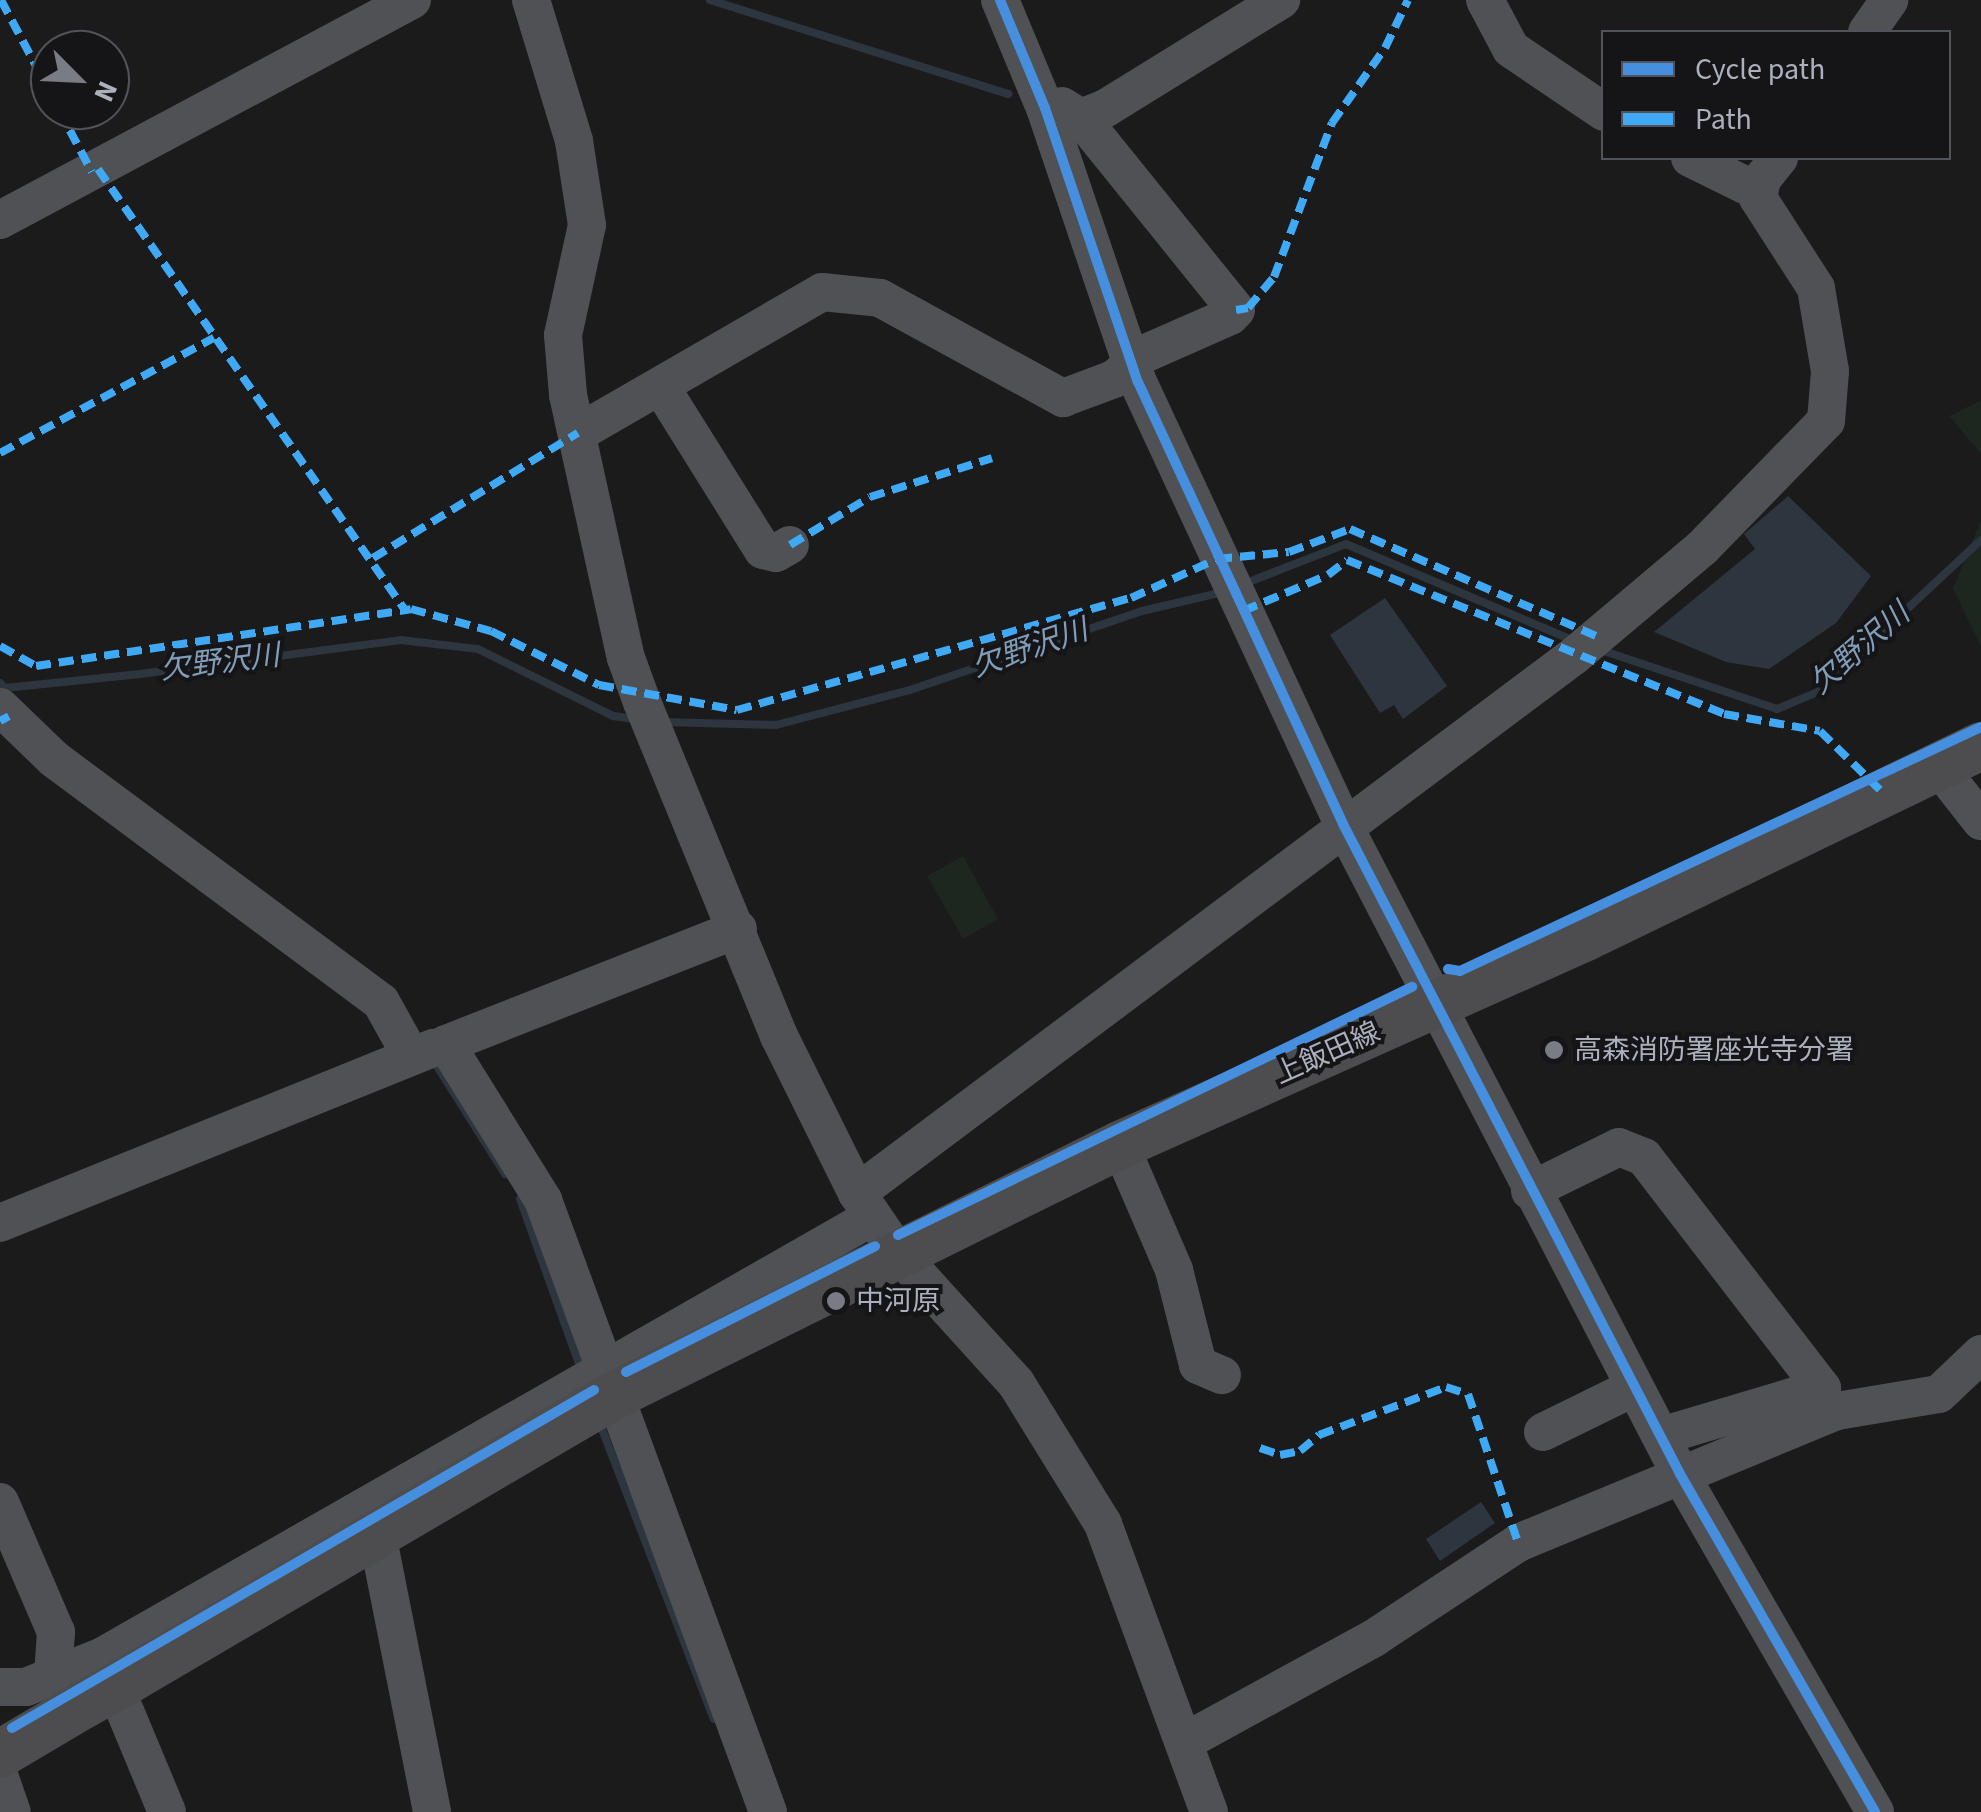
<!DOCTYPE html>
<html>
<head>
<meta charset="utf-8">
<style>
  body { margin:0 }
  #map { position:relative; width:1981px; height:1812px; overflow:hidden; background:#1b1b1c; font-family:"Source Sans 3","Noto Sans JP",sans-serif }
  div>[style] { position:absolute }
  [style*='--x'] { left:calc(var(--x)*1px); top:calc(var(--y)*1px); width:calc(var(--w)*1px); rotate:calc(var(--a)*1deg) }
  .green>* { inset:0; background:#1e2620 }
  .water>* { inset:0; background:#2d363f }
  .stream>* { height:8px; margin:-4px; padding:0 4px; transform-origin:4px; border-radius:4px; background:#2d363f }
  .minor>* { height:38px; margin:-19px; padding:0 19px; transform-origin:19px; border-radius:19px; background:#4f5155 }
  .major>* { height:48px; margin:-24px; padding:0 24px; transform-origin:24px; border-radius:24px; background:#4d4d50 }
  .major-bridge>* { height:48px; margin:-24px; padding:0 24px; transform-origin:24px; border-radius:24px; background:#4d4d50 }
  .quiet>* { height:8px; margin-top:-4px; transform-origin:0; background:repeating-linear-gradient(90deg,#3fa9f5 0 15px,transparent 0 23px) }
  .cycleway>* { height:10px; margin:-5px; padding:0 5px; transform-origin:5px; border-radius:5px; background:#468fdf }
  .dots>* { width:28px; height:28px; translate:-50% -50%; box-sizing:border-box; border:5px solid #151518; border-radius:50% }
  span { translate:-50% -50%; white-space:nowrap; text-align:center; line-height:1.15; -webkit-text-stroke:8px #151518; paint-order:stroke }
  .poi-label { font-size:28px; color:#acb0bc }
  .left { translate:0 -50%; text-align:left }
  .street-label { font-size:28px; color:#acb0bc }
  .water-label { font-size:30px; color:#829db8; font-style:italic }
  .legend { position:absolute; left:1601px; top:30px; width:350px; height:130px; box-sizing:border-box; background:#151518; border:2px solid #51535a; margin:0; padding:12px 18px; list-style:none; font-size:30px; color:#acb0bc }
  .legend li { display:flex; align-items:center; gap:20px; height:50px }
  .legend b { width:50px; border:2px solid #51535a }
  .north { position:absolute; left:30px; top:30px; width:100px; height:100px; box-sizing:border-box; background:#151518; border:2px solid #51535a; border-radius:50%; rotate:114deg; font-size:28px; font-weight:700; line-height:40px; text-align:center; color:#acb0bc }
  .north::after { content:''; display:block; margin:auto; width:35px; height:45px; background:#797c84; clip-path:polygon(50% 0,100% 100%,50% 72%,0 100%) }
</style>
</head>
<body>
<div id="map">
  <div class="green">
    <div style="clip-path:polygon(1981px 400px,1981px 454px,1949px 416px)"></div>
    <div style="clip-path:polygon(1981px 520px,1981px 646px,1953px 589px)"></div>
    <div style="clip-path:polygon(963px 856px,998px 919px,963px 939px,927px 876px)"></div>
  </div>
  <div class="water">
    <div style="clip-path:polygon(1788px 496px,1871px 576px,1836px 623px,1769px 669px,1726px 662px,1654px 632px,1755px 549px,1744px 534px)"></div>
    <div style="clip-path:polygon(1385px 598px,1447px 686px,1403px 719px,1394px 705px,1380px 713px,1330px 635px)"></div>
    <div style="clip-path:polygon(1481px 1502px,1495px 1523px,1440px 1561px,1426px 1539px)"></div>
  </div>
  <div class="stream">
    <div style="--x:710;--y:0;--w:313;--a:17.5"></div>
    <div style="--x:1246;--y:583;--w:107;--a:-21.3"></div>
    <div style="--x:1346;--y:544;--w:249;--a:23"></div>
    <div style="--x:1598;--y:649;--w:189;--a:18.5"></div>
    <div style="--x:1777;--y:709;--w:44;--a:-22.5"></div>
    <div style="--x:1818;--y:692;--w:223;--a:-43"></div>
    <div style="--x:0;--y:683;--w:7;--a:45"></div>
    <div style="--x:5;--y:688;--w:136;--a:-5.9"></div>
    <div style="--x:140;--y:674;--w:263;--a:-7.4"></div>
    <div style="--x:401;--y:640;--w:78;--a:6.7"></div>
    <div style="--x:478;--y:649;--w:151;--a:26.4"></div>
    <div style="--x:613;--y:716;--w:21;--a:8"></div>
    <div style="--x:663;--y:722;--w:113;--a:1.5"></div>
    <div style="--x:776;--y:725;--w:138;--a:-14.6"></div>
    <div style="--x:910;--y:690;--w:245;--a:-18.8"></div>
    <div style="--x:1142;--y:611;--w:83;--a:-13.2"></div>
    <div style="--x:437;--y:1066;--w:128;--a:57.8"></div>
    <div style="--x:520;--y:1199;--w:175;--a:70.3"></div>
    <div style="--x:600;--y:1424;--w:316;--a:68.9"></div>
  </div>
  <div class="minor">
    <div style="--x:531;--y:0;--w:147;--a:73"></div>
    <div style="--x:574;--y:141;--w:85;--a:81.2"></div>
    <div style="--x:587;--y:225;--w:113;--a:102.3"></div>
    <div style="--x:563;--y:335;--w:60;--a:85.2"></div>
    <div style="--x:568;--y:395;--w:269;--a:77.6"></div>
    <div style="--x:626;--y:658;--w:47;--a:70"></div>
    <div style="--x:642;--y:702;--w:361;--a:67.7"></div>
    <div style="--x:779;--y:1036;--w:175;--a:63.6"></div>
    <div style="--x:857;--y:1193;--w:73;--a:55.7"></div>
    <div style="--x:898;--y:1253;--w:176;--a:47.8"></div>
    <div style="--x:1016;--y:1383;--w:166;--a:58.3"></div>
    <div style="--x:1103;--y:1524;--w:307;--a:69.8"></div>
    <div style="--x:1000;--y:0;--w:117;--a:67.4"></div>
    <div style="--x:1045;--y:108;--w:289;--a:71.3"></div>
    <div style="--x:1138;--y:382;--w:487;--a:65.1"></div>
    <div style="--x:1343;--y:824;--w:732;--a:62.59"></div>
    <div style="--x:1680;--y:1474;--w:390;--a:60"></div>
    <div style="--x:1485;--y:0;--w:55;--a:62"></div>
    <div style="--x:1511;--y:49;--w:112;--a:34.1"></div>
    <div style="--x:1867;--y:32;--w:39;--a:-55"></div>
    <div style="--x:1062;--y:106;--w:22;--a:32"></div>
    <div style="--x:1081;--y:118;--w:27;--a:-22"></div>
    <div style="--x:1106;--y:108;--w:206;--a:-31.7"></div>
    <div style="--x:1690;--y:158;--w:77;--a:26.2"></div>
    <div style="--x:0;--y:220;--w:467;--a:-28.1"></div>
    <div style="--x:661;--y:387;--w:192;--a:58"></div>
    <div style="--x:763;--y:550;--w:13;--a:13"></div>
    <div style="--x:776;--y:553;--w:16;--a:-30"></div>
    <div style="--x:578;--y:433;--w:282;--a:-30"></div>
    <div style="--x:822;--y:292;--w:58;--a:5.9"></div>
    <div style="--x:880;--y:298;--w:209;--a:28.7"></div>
    <div style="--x:1063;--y:398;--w:54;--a:-20.4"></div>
    <div style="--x:1114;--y:379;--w:39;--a:-40"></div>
    <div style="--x:1144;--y:354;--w:94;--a:-23.8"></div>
    <div style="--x:1230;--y:316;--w:8;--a:-45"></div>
    <div style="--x:1236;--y:310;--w:247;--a:-128.9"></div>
    <div style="--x:0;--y:707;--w:75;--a:43.9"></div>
    <div style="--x:54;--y:759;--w:407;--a:36.6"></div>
    <div style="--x:381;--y:1002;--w:62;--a:60.9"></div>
    <div style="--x:1938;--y:766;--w:70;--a:52"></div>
    <div style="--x:738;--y:929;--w:314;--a:158.5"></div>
    <div style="--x:446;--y:1044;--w:184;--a:58.1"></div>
    <div style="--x:543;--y:1200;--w:652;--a:69.81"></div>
    <div style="--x:1120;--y:1145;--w:136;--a:66.6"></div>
    <div style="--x:1174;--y:1270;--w:98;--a:75.8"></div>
    <div style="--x:1198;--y:1365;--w:26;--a:23"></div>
    <div style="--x:1530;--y:1191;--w:99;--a:-26.3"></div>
    <div style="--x:1619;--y:1147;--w:27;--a:22"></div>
    <div style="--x:1644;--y:1157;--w:292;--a:52.4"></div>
    <div style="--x:1822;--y:1388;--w:168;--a:163.4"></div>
    <div style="--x:857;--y:1193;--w:897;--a:-36.84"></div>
    <div style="--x:1575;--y:655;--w:166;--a:-40.1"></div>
    <div style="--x:1702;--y:548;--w:177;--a:-45.7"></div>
    <div style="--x:1826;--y:421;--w:50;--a:-85.4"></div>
    <div style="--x:1830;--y:371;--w:84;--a:-99.6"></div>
    <div style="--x:1816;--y:288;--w:107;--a:-122.8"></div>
    <div style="--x:1758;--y:198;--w:19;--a:-78"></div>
    <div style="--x:1762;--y:179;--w:27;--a:-51"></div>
    <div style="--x:0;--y:1223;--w:468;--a:-22"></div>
    <div style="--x:1543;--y:1432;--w:102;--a:-26.1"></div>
    <div style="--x:0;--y:1502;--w:142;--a:66.7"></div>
    <div style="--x:56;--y:1632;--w:39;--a:94"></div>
    <div style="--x:381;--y:1554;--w:263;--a:78.8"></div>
    <div style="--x:105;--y:1663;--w:161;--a:67.4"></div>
    <div style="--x:0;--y:1687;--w:26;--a:0"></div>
    <div style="--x:26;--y:1687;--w:83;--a:-21.9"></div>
    <div style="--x:103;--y:1656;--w:885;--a:-29.72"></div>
    <div style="--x:1186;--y:1741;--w:214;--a:-28.7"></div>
    <div style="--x:1374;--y:1638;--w:173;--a:-33.4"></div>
    <div style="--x:1518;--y:1543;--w:345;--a:-22.5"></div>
    <div style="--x:1837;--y:1411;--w:103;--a:-9.5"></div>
    <div style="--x:1939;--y:1394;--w:58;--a:-43.6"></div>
    <div style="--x:0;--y:1778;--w:36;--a:71"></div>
  </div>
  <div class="major">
    <div style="--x:133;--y:1677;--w:556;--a:-30.35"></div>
    <div style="--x:613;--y:1396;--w:566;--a:-26.34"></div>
    <div style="--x:1120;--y:1145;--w:510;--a:-24.05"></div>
    <div style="--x:1586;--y:937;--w:439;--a:-25.8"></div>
    <div style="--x:0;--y:1754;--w:96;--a:-30.6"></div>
  </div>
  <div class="major-bridge">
    <div style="--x:83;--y:1705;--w:57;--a:-29.2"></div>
  </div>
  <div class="quiet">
    <div style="--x:1;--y:0;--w:104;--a:62"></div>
    <div style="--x:59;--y:110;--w:70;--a:62"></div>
    <div style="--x:98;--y:169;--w:537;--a:55.16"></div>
    <div style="--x:1236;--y:310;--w:12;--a:-9"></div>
    <div style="--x:1248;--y:308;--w:40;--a:-50"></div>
    <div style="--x:1274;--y:277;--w:165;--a:-69.4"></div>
    <div style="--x:1332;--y:123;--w:92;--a:-54.8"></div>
    <div style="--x:1385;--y:48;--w:53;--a:-64.4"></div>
    <div style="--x:0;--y:453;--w:243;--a:-28.3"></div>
    <div style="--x:790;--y:545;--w:93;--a:-31"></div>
    <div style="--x:870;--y:497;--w:128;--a:-17.7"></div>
    <div style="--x:373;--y:558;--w:240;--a:-31.4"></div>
    <div style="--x:1243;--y:611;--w:92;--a:-23"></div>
    <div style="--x:1328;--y:575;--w:24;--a:-38"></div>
    <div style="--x:1347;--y:560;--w:407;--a:22.2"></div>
    <div style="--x:1724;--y:714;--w:97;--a:10"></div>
    <div style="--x:1820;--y:731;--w:88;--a:44.5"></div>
    <div style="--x:0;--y:646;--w:41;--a:29.1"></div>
    <div style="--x:36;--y:666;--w:379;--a:-8.6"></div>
    <div style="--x:411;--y:609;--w:83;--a:15.4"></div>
    <div style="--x:491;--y:631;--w:121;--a:26.6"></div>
    <div style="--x:599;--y:685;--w:140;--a:10.3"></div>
    <div style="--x:737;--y:710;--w:410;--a:-15.9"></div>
    <div style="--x:1131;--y:598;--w:94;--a:-24.4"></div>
    <div style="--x:1217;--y:559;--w:72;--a:-5.6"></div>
    <div style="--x:1289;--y:552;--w:65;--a:-20.7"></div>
    <div style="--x:1350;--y:529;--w:268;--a:23.5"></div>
    <div style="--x:0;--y:721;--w:10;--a:-29"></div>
    <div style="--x:1260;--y:1448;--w:21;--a:19"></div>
    <div style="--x:1280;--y:1455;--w:20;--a:-11"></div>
    <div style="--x:1300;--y:1451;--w:25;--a:-40"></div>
    <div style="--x:1319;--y:1435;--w:136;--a:-20.7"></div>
    <div style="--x:1446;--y:1387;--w:23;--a:18"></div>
    <div style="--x:1468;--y:1394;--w:157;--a:71.4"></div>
  </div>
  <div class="cycleway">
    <div style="--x:1000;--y:0;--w:117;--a:67.4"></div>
    <div style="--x:1045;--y:108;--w:289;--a:71.3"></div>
    <div style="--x:1138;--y:382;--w:487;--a:65.1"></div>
    <div style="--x:1343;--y:824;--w:732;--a:62.59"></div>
    <div style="--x:1680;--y:1474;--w:390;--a:60"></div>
    <div style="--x:1448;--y:969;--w:12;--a:9"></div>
    <div style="--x:1460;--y:971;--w:575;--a:-25.1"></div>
    <div style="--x:898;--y:1235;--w:571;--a:-25.76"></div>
    <div style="--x:626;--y:1372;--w:279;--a:-26.8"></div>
    <div style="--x:12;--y:1728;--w:673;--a:-30.15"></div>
  </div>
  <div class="dots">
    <div style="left:1554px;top:1050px;background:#797c84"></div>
    <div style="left:836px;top:1301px;background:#797c84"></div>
  </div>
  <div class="poi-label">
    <span class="left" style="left:1574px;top:1050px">高森消防署座光寺分署</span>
    <span class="left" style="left:856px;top:1301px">中河原</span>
  </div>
  <div class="street-label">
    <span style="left:1327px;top:1053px;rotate:-24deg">上飯田線</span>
  </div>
  <div class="water-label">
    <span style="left:1030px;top:649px;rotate:-19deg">欠野沢川</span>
    <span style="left:1860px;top:649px;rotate:-41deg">欠野沢川</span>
    <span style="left:220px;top:663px;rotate:-7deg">欠野沢川</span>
  </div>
  <ul class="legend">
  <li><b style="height:12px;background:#468fdf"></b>Cycle path</li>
  <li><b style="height:12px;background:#3fa9f5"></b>Path</li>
  </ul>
  <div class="north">N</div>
</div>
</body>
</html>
